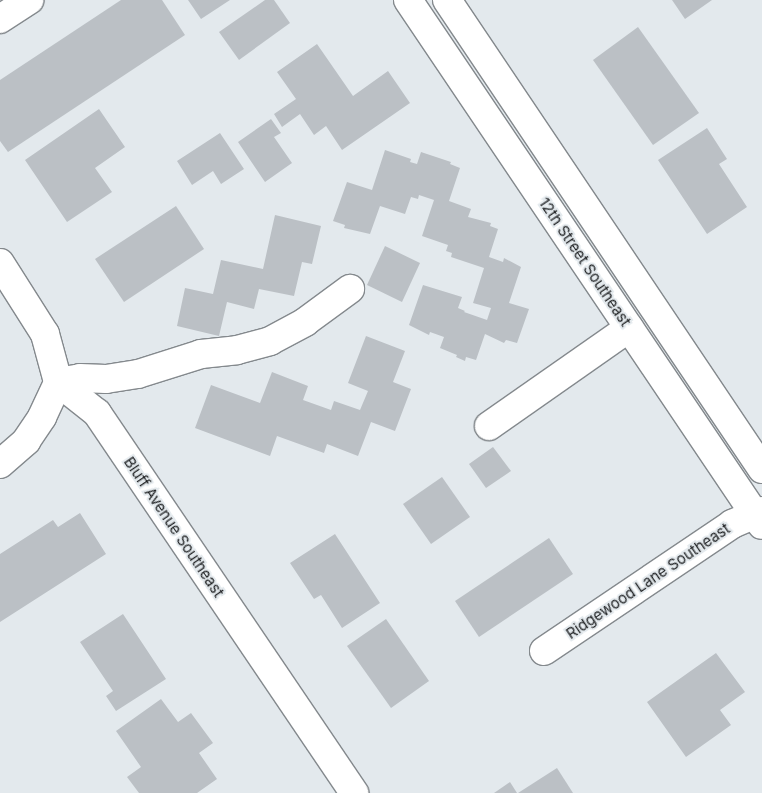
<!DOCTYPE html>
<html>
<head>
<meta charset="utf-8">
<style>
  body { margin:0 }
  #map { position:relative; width:762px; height:793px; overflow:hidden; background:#e3e9ed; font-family:Inter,sans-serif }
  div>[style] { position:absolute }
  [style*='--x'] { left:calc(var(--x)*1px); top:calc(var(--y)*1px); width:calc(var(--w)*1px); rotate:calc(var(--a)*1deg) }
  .building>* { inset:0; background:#bbc0c5 }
  .roads { filter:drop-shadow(1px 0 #84898d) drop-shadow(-1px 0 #84898d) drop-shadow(0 1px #84898d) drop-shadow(0 -1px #84898d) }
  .minor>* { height:28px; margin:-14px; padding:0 14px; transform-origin:14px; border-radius:14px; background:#fff }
  .major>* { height:28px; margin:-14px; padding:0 14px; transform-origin:14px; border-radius:14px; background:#fff }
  span { translate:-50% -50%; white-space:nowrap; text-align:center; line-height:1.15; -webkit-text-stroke:4px #e3e9ed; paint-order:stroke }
  .street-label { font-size:15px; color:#202224 }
</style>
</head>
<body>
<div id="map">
  <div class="building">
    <div style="clip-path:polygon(121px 0,162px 0,185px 35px,8px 152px,0 141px,0 80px)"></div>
    <div style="clip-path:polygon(188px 0,230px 0,201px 19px)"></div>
    <div style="clip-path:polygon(265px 0,274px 0,290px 23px,239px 60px,219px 32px)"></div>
    <div style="clip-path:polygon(672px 0,712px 0,685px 19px)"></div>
    <div style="clip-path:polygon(638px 27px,699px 113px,653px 145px,593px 60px)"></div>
    <div style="clip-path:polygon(317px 44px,353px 96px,388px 71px,410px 103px,342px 150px,326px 126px,314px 135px,300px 114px,282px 127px,274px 114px,296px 99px,277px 72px)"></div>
    <div style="clip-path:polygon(99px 109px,125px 147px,95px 168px,112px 192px,67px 222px,25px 160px)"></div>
    <div style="clip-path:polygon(271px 119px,281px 133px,274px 137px,292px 163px,265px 182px,238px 142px)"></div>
    <div style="clip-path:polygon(707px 128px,727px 159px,719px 164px,747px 207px,707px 234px,658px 160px)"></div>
    <div style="clip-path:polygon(220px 133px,244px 169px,221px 184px,213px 171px,192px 185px,177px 161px)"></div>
    <div style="clip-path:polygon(385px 150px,411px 159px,410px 162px,417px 164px,421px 152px,451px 162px,450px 164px,460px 168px,449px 201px,471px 209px,468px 217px,491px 223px,490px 226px,498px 229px,489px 257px,503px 262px,504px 258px,521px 267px,509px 303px,529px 309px,517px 343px,506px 340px,504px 343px,485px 334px,476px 360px,466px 357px,465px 361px,456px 357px,457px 355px,440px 348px,444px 337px,430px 332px,429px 335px,409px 325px,423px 285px,462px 297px,458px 308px,465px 311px,464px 312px,487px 320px,491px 308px,473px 303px,484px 268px,451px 257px,452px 253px,446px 251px,448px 245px,422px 236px,434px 200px,419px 195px,418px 199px,411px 197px,405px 214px,380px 206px,370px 234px,344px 228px,345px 225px,333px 221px,347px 182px,372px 190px)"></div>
    <div style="clip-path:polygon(176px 206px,204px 249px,124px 302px,95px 259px)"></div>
    <div style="clip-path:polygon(275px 215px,321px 226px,312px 264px,302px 262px,294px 296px,259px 289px,254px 309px,227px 302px,219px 336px,177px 326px,185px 288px,213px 294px,221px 260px,263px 269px)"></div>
    <div style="clip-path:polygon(385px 246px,420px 263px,402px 302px,367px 285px)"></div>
    <div style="clip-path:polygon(366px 336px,405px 351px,393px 382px,411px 389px,395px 431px,371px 422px,358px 456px,327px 444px,324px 453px,277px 436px,270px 456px,195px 428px,211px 385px,260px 403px,272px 372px,308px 386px,303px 400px,331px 410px,334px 401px,360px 410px,368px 391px,348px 383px)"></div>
    <div style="clip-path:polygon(493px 447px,511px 471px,486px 488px,469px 464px)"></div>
    <div style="clip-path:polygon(442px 477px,470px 517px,431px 544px,403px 504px)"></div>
    <div style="clip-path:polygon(80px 513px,106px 554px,0 622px,0 554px,53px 520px,58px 527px)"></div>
    <div style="clip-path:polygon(335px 534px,380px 603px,342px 628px,321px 595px,314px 599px,290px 563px)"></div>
    <div style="clip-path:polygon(549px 538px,573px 574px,479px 637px,455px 601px)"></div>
    <div style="clip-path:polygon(123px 614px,166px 679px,116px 711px,106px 696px,113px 691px,80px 642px)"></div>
    <div style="clip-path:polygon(386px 619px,429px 681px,391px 708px,347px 646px)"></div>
    <div style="clip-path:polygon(716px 653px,745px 692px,720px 710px,731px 725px,686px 757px,647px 702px)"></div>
    <div style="clip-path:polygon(161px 699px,178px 722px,191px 713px,213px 743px,199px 753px,217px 779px,197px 793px,139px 793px,127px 777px,141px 767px,116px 731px)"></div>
    <div style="clip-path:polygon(557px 768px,573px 793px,518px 793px)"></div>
    <div style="clip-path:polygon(510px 782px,517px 793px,494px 793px)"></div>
  </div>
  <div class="roads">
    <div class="minor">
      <div style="--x:0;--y:19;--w:35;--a:-33"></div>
      <div style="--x:0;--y:263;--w:84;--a:57.6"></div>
      <div style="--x:45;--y:334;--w:50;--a:74.8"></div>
      <div style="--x:58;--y:382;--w:50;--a:38.5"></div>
      <div style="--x:97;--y:413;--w:459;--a:55.9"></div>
      <div style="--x:58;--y:382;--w:22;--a:-10"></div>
      <div style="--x:80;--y:378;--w:26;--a:2"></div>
      <div style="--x:106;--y:379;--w:32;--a:-9"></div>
      <div style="--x:138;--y:374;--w:66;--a:-17.6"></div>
      <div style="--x:201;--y:354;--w:36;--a:-6"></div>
      <div style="--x:237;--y:350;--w:34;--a:-15"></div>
      <div style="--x:270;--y:341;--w:40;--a:-28"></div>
      <div style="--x:305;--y:322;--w:56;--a:-36.3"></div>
      <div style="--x:489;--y:426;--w:171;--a:-35"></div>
      <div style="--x:0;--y:464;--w:35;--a:-41"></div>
      <div style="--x:26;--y:441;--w:29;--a:-56"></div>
      <div style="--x:42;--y:417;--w:38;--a:-65"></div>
      <div style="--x:544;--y:651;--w:227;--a:-34"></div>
      <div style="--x:732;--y:524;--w:33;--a:-23"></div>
    </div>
    <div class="major">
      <div style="--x:408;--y:0;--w:633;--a:56.01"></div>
      <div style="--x:447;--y:0;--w:565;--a:56.11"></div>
    </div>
  </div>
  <div class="street-label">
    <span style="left:585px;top:262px;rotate:56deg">12th Street Southeast</span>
    <span style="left:174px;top:527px;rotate:56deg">Bluff Avenue Southeast</span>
    <span style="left:648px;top:581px;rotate:-34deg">Ridgewood Lane Southeast</span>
  </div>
</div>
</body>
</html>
